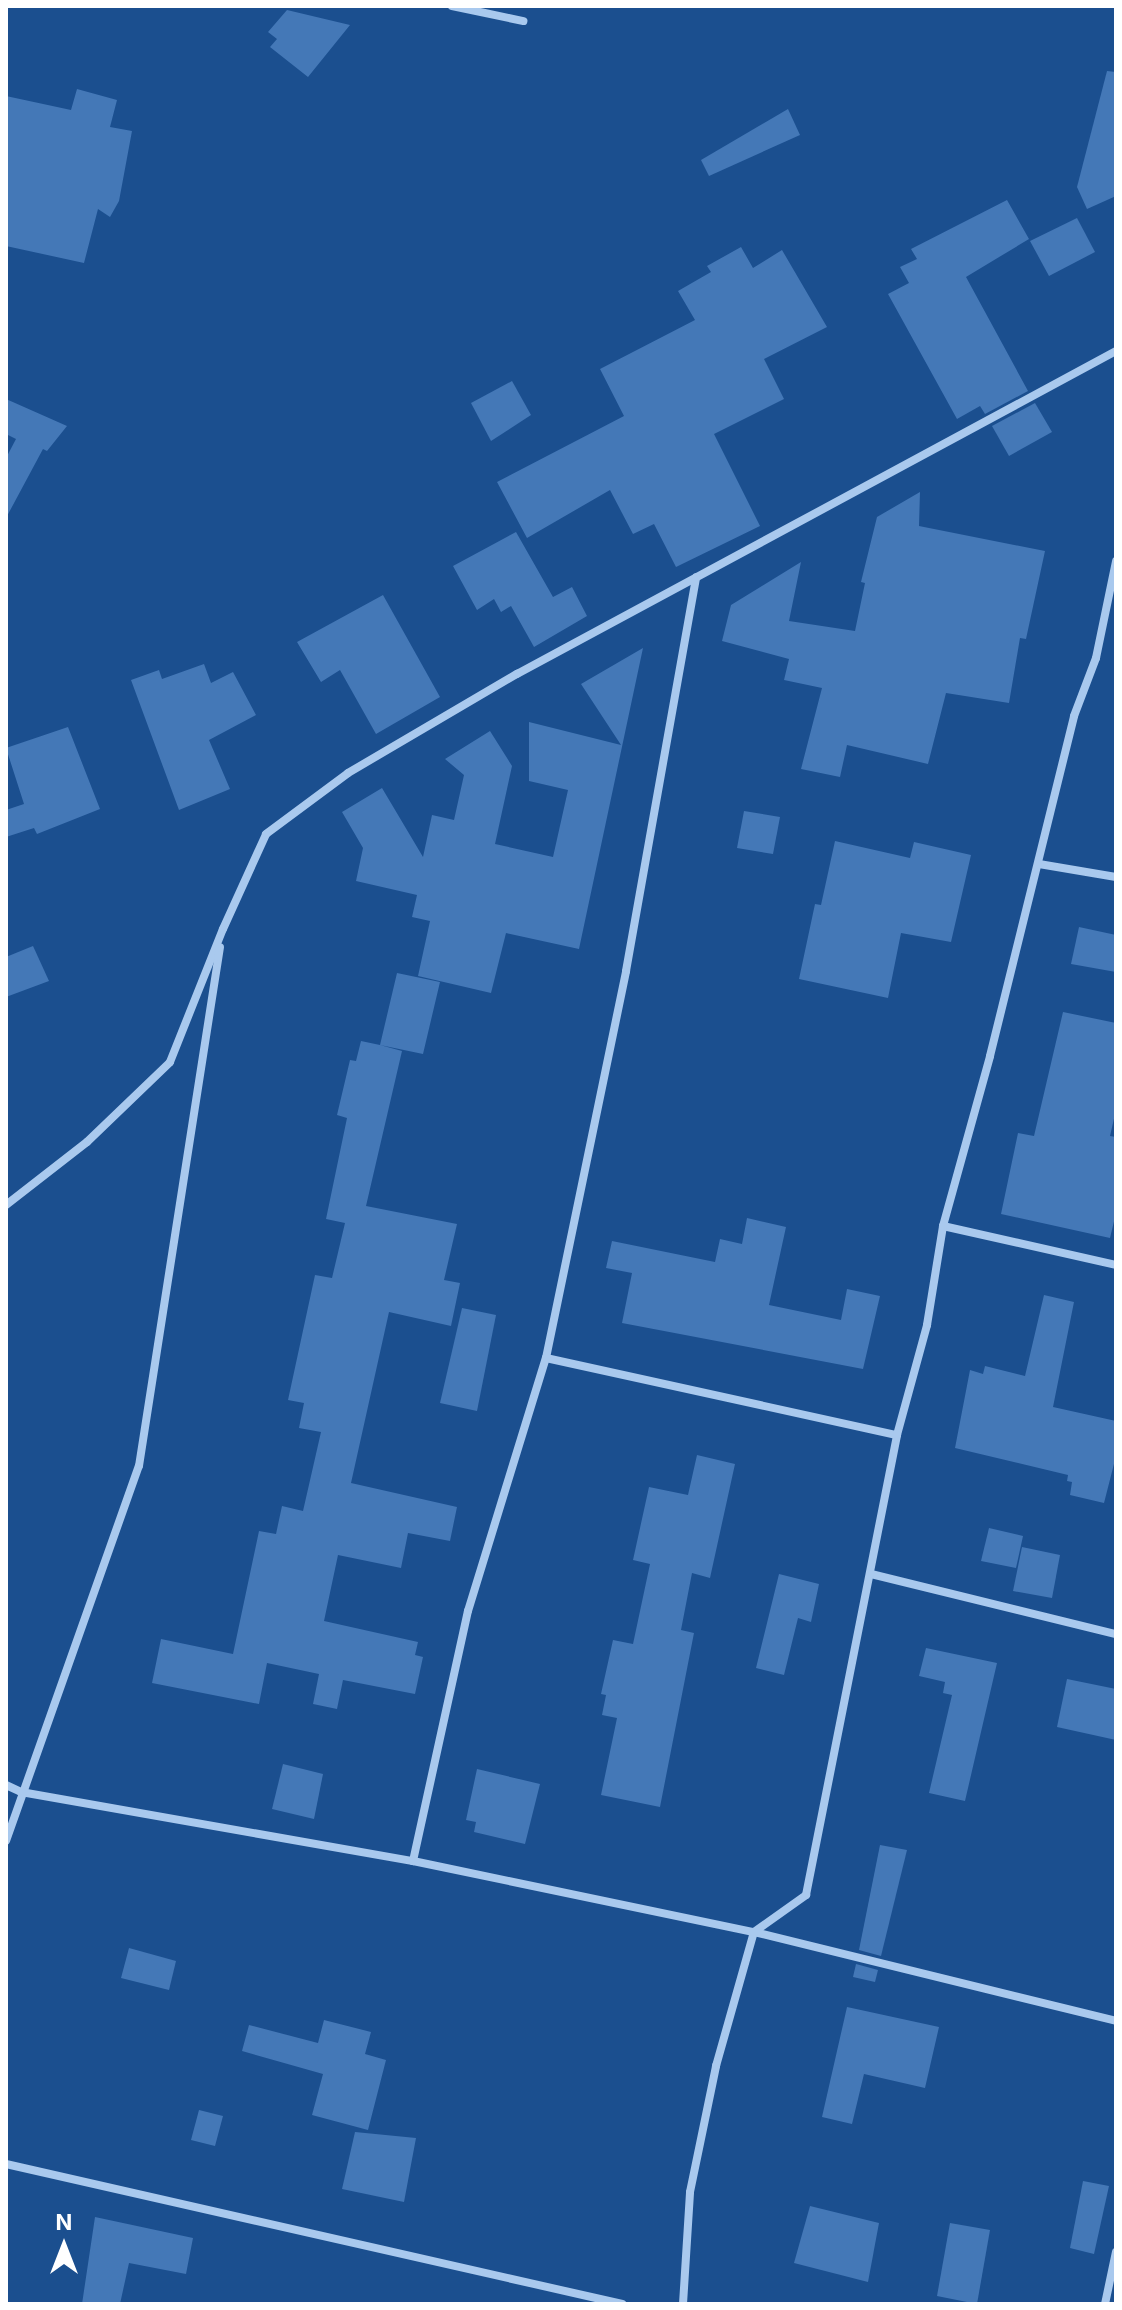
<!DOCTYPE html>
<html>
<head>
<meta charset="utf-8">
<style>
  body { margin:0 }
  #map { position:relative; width:1122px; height:2310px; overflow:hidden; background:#1b4f8f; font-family:Inter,sans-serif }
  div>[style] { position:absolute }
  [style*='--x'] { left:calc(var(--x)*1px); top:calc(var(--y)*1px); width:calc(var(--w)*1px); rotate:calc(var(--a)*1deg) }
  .building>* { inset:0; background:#4478b7 }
  .street>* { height:8px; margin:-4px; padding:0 4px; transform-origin:4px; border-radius:4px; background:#a9c9ee }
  span { translate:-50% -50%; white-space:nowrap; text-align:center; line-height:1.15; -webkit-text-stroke:8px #1b4f8f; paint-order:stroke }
  .frame { position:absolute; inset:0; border:8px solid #fff; pointer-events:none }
  .north { position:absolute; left:24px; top:2206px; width:80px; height:80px; -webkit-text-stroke:6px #1b4f8f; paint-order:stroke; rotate:0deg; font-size:22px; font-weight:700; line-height:32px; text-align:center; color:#fff }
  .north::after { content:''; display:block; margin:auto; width:28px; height:36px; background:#fff; clip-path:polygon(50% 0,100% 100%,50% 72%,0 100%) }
</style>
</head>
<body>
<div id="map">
  <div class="building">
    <div style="clip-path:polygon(287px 10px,350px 25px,308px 77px,270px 47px,277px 39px,268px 32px)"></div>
    <div style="clip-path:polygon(1107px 71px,1116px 72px,1116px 196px,1087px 209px,1077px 187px)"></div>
    <div style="clip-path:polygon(77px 89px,117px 100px,110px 127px,132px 131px,119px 201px,110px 217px,98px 209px,84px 263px,6px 246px,6px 96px,71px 110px)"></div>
    <div style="clip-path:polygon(788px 109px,800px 135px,709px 176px,701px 160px)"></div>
    <div style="clip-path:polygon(1007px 200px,1029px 239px,966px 277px,1028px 391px,985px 414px,980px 406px,957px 419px,888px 294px,909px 283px,900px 267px,917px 259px,911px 249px)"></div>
    <div style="clip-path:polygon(1077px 218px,1095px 252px,1049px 276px,1030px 241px)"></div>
    <div style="clip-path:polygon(741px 247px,753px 268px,782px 250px,827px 327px,764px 359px,784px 399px,714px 434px,760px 526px,676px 567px,654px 524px,633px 534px,610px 490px,527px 538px,497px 482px,624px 416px,600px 369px,695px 320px,678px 291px,711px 272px,707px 266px)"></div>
    <div style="clip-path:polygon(512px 381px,531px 415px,491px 441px,471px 403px)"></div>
    <div style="clip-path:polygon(6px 399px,67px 426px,47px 451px,43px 449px,6px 518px,6px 458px,16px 439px,6px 434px)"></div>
    <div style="clip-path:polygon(1035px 403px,1052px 432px,1009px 456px,992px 426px)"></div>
    <div style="clip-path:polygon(920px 492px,919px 526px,1045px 551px,1026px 639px,1020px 638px,1009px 703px,946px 693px,928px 764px,847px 745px,840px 777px,801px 769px,822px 688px,784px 680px,789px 659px,722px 641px,731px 605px,801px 562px,789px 621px,855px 631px,865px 583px,861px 582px,877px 517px)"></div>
    <div style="clip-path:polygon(516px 532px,553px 597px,572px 587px,587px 616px,534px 647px,511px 606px,501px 612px,494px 599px,477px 610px,453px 566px)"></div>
    <div style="clip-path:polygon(383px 595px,440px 697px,376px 734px,340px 670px,321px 682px,297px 642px)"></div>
    <div style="clip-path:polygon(643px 648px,579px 949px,506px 933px,491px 993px,418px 976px,430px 921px,412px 917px,417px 895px,356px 881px,363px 848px,342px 812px,382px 788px,423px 857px,432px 815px,454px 820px,464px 775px,445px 759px,490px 731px,512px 766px,495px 844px,553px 857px,568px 790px,529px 781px,529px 722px,621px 745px,581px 684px)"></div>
    <div style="clip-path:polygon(204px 664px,211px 683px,233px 672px,256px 715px,209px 740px,230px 789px,179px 810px,131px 680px,159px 670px,162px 679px)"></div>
    <div style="clip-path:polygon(68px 727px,100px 809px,37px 834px,34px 828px,6px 837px,6px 810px,24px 804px,6px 748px)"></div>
    <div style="clip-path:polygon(744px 811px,780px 817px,773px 854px,737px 848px)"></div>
    <div style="clip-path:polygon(835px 841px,910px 858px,914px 842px,971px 855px,951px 942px,901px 933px,888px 998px,799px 979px,815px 904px,821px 905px)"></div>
    <div style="clip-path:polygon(1079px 927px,1116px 935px,1116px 972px,1071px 964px)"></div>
    <div style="clip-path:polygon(33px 946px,49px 981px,6px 997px,6px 957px)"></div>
    <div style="clip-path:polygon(397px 973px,440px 982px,423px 1054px,380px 1045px,402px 1051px,366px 1206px,457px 1224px,444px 1280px,460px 1283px,451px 1326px,389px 1312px,351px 1483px,457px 1507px,450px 1541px,408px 1533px,401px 1568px,338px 1555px,324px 1621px,418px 1642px,415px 1655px,423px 1657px,415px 1694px,343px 1680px,337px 1709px,313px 1704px,319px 1674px,267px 1663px,259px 1704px,152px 1683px,161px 1639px,233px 1654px,259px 1531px,276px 1534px,282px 1506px,303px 1511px,321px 1432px,299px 1428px,304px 1403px,288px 1400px,315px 1275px,332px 1278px,345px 1223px,326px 1219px,347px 1118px,337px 1115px,350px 1060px,356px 1061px,361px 1041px,380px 1045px)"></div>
    <div style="clip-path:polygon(1063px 1012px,1116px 1023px,1116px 1110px,1110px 1136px,1116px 1137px,1116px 1213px,1110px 1238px,1001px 1214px,1018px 1133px,1034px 1136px)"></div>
    <div style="clip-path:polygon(747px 1218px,786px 1227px,769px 1305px,841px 1320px,847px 1289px,880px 1296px,863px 1369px,622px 1323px,632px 1273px,606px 1268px,612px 1241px,715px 1262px,720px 1239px,742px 1244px)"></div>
    <div style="clip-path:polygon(1044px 1295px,1074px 1302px,1053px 1407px,1116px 1421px,1116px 1456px,1104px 1503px,1070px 1495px,1072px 1482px,1067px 1481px,1068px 1475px,955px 1448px,970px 1370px,983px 1374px,985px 1366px,1025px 1376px)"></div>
    <div style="clip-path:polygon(462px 1308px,496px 1315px,477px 1411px,440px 1403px)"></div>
    <div style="clip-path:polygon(697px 1455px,735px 1464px,710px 1578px,692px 1573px,681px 1630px,694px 1633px,660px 1807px,601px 1795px,617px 1718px,602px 1715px,606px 1695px,601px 1694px,613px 1640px,633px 1644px,650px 1564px,633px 1560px,649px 1487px,688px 1495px)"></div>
    <div style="clip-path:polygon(989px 1528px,1023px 1536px,1016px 1568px,981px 1561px)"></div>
    <div style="clip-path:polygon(1022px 1547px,1060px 1555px,1052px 1598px,1013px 1591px)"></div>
    <div style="clip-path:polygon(779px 1574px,819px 1584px,811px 1622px,798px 1618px,784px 1675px,756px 1668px)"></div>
    <div style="clip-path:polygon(926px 1648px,997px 1663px,965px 1801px,929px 1793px,952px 1695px,943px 1693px,945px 1682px,919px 1676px)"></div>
    <div style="clip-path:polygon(1067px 1679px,1116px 1689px,1116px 1740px,1057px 1727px)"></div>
    <div style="clip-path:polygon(283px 1764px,323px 1774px,314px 1819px,272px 1809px)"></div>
    <div style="clip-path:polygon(477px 1769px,540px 1784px,525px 1844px,474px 1832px,476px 1822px,466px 1820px)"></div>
    <div style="clip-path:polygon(880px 1845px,907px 1850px,881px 1956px,859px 1950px)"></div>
    <div style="clip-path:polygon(129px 1948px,176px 1961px,169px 1990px,121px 1978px)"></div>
    <div style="clip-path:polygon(856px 1964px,878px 1970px,875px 1982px,853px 1977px)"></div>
    <div style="clip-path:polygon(847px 2007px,939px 2027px,925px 2088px,864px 2074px,852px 2124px,822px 2117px)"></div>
    <div style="clip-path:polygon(324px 2020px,371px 2032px,365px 2054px,386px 2060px,368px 2130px,312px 2115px,323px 2074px,242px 2051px,249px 2025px,318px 2043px)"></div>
    <div style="clip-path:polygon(199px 2110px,223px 2116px,215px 2146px,191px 2140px)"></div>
    <div style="clip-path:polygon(355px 2132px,416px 2138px,404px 2202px,342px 2189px)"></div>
    <div style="clip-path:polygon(1083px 2181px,1109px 2186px,1094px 2254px,1070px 2248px)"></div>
    <div style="clip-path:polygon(810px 2206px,879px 2223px,868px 2282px,794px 2263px)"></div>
    <div style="clip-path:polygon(95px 2217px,193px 2238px,186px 2274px,129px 2263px,120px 2304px,82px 2304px)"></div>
    <div style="clip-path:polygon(950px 2223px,990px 2230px,977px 2304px,937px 2296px)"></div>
  </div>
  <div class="street">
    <div style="--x:452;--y:6;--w:73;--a:11.9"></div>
    <div style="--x:1039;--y:864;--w:78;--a:9.6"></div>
    <div style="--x:6;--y:1205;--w:103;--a:-37.9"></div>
    <div style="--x:87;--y:1142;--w:115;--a:-43.9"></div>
    <div style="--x:170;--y:1062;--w:143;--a:-68.3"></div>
    <div style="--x:223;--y:929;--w:104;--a:-65.6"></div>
    <div style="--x:266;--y:834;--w:102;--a:-36.6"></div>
    <div style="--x:348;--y:773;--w:196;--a:-30.4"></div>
    <div style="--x:517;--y:674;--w:681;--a:-28.33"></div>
    <div style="--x:943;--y:1226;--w:177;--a:12.7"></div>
    <div style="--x:546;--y:1358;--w:359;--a:12.4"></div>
    <div style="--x:871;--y:1574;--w:252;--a:13.8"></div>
    <div style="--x:6;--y:1785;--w:17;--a:25"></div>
    <div style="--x:21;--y:1792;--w:398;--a:10"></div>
    <div style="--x:413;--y:1861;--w:348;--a:11.8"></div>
    <div style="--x:754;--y:1932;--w:373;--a:13.8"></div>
    <div style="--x:6;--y:1841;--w:398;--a:-70.5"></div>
    <div style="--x:139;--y:1466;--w:525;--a:-81.13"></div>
    <div style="--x:413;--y:1861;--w:256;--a:-77.6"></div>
    <div style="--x:468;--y:1611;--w:265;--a:-72.9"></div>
    <div style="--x:546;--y:1358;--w:395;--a:-78.3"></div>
    <div style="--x:626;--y:971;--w:400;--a:-79.9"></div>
    <div style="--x:6;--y:2164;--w:632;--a:12.8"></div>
    <div style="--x:683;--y:2304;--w:112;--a:-86.4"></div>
    <div style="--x:690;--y:2192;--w:129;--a:-78.3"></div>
    <div style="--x:716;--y:2066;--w:139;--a:-74.2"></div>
    <div style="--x:754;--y:1932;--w:64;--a:-35.4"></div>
    <div style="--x:806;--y:1895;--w:469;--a:-78.8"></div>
    <div style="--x:897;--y:1435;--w:114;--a:-74.7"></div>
    <div style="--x:927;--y:1325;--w:100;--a:-80.8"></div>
    <div style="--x:943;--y:1226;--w:176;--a:-74.5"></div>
    <div style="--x:990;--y:1056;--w:350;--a:-76.1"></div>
    <div style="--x:1074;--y:716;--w:62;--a:-69.2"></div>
    <div style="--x:1096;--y:658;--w:99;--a:-78.3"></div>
    <div style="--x:1105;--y:2304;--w:53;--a:-78.1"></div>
  </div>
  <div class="frame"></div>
  <div class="north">N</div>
</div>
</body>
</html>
